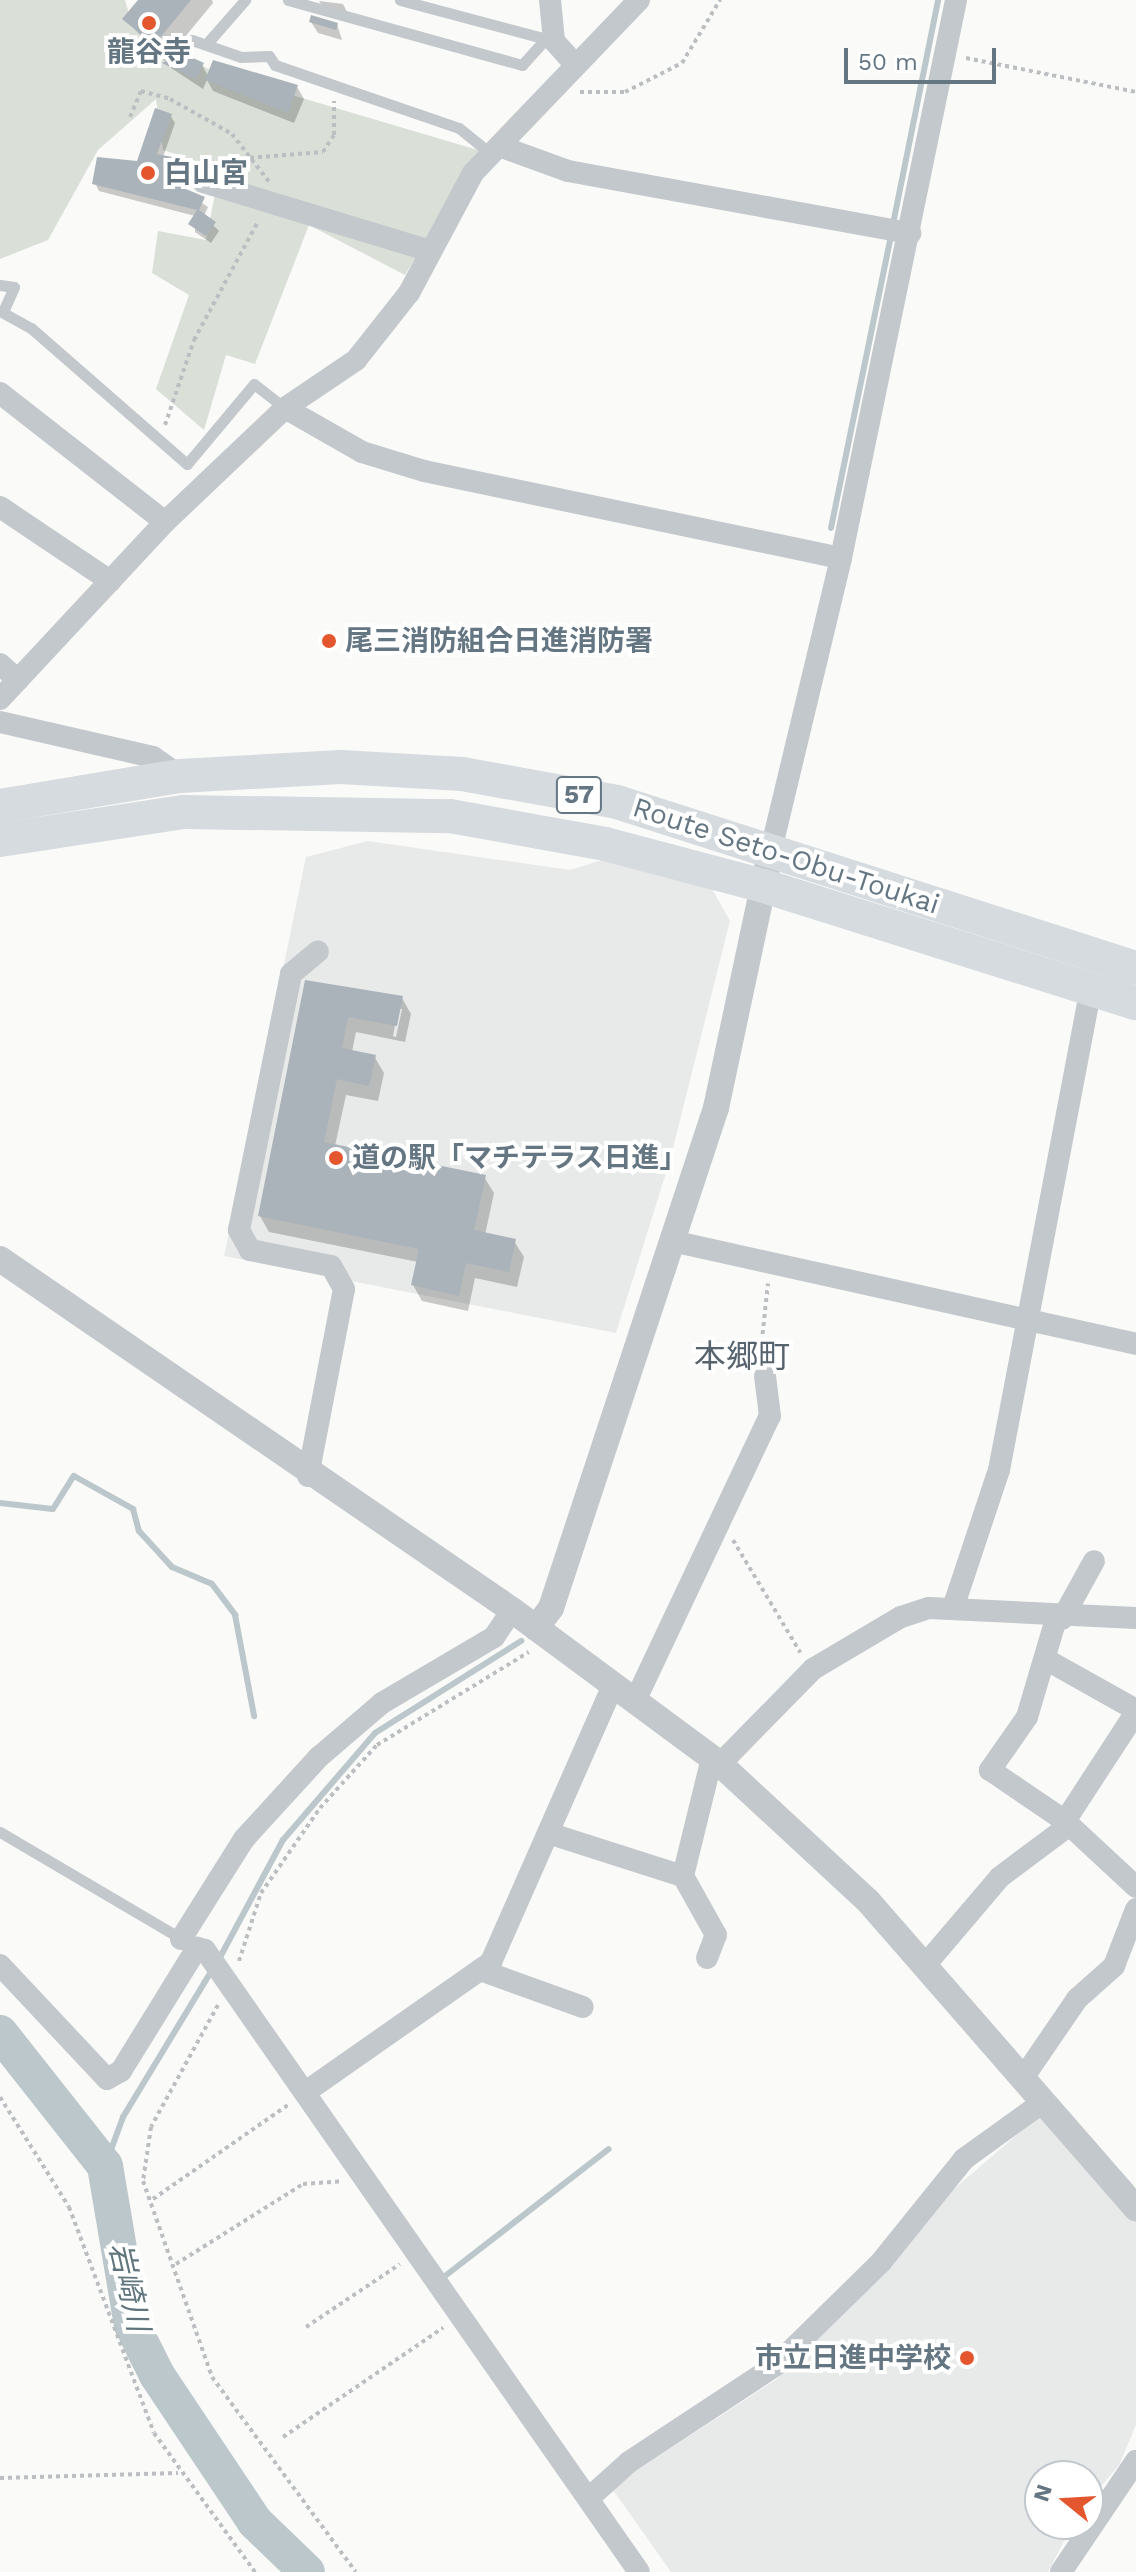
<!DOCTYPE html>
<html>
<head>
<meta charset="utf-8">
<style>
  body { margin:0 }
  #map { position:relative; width:1136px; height:2572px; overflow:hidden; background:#fafaf8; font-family:"Work Sans","Noto Sans JP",sans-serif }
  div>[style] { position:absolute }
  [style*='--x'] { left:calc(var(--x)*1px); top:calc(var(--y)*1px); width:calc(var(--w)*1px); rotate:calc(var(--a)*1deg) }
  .built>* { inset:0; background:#e8e9e9 }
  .green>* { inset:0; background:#dadfd7 }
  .shadow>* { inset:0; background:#0003 }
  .stream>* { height:6px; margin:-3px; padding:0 3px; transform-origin:3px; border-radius:3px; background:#bbc7cb }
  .river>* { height:36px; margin:-18px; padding:0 18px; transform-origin:18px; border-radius:18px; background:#bbc7cb }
  .building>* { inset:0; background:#aab3b9 }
  .path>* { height:4px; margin-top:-2px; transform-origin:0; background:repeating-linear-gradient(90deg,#bbbfc2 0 4px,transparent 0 8px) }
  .service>* { height:11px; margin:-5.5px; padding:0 5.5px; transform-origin:5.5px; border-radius:5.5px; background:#c3c8cc }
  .minor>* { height:22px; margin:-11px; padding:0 11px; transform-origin:11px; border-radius:11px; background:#c3c8cc }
  .tertiary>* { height:26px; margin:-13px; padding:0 13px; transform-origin:13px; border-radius:13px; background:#c3c8cc }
  .primary>* { height:34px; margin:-17px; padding:0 17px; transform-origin:17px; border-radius:17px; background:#d6dbdf }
  .dots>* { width:22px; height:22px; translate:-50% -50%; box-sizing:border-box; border:4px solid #fff; border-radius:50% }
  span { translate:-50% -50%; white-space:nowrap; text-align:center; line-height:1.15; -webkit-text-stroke:8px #fff; paint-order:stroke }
  .shield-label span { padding:2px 6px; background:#fff; border:2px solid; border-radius:6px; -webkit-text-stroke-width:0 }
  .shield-label { font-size:26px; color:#657683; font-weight:700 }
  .poi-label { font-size:28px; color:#657683; font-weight:700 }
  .left { translate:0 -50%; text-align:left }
  .right { translate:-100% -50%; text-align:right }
  .street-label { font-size:28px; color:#657683 }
  .water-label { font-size:30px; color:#60757c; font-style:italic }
  .quarter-label { font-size:32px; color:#57646e }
  .north { position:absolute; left:1024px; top:2460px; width:80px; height:80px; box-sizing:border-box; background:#fff; border:2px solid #c1c8cd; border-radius:50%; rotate:288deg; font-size:22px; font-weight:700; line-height:32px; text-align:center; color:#657683 }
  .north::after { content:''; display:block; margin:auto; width:28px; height:36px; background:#e4572e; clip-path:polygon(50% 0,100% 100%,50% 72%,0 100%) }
  .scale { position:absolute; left:844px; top:48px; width:152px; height:36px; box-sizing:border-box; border:4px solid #657683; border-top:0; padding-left:10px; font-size:24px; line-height:28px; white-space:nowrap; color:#657683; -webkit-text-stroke:6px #fff; paint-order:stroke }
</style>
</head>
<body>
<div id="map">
  <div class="built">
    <div style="clip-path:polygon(368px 841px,570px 870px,602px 860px,711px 887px,730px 921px,670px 1160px,616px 1333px,224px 1256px,306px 857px)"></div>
    <div style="clip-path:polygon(1041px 2114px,1136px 2221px,1136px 2425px,1119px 2465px,1088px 2502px,1088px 2476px,1040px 2476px,1040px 2524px,1073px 2524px,1048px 2572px,671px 2572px,611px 2487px,777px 2379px,902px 2234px)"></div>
  </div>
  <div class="green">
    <div style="clip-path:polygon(0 0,125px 0,133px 28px,214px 72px,481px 151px,405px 275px,309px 225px,255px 364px,226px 355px,204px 430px,156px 389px,189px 295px,152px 273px,158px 231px,206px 240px,220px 169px,163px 150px,156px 99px,98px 150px,48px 240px,0 259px)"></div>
  </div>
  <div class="shadow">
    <div style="clip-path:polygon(141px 0,212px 0,213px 3px,165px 61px,125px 19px)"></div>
    <div style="clip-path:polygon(319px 1px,343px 4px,349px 16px,325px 10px)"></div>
    <div style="clip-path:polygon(311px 22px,337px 24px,342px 40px,318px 33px)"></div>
    <div style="clip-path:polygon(165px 64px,202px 65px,208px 76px,297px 87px,304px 99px,294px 123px,213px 91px,207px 80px,203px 89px)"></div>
    <div style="clip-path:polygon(170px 115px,175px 123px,163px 157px,180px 160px,181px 189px,208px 207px,204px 216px,219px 231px,211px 243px,195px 232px,195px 216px,99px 191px,95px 183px,138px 163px)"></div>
    <div style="clip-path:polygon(evenodd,307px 982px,402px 998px,411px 1014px,405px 1042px,356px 1032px,352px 1052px,374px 1056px,384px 1073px,378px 1101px,346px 1095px,335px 1146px,484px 1177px,494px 1193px,485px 1235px,514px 1241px,524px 1257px,517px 1287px,475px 1278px,468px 1311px,422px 1301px,413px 1285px,418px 1262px,269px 1232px,260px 1216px,307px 982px,398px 1009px,402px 1009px,396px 1037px,393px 1036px,398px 1009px)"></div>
  </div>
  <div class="stream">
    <div style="--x:893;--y:224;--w:228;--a:-78.6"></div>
    <div style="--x:831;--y:528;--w:299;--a:-78.4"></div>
    <div style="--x:0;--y:1503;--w:53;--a:6.5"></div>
    <div style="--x:53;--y:1509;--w:39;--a:-58"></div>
    <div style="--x:74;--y:1476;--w:68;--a:29.2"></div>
    <div style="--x:133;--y:1509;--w:23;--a:75"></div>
    <div style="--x:139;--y:1531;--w:49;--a:47.5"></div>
    <div style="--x:172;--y:1567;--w:43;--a:23"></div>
    <div style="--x:212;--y:1584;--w:39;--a:53"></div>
    <div style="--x:235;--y:1615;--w:103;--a:79.3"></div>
    <div style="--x:218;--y:1961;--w:137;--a:-61.8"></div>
    <div style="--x:283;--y:1840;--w:141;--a:-49.3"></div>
    <div style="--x:375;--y:1733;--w:173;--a:-32.2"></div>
    <div style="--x:105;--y:2166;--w:52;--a:-69.8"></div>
    <div style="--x:123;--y:2117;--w:172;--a:-58.8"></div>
    <div style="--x:445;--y:2276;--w:207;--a:-37.8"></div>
  </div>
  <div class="river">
    <div style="--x:0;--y:2033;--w:169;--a:51.7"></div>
    <div style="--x:105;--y:2166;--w:161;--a:80.4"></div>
    <div style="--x:132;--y:2325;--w:56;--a:63.4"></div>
    <div style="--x:157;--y:2375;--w:177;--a:56.3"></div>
    <div style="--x:255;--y:2522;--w:72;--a:43.9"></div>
  </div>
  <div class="building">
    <div style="clip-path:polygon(138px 0,191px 0,154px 45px,122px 19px)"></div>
    <div style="clip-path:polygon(311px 15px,338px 23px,336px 30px,309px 22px)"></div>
    <div style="clip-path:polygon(182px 53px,204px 63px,196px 79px,162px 63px)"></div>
    <div style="clip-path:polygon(213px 60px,298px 85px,288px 113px,205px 80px)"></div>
    <div style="clip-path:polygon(155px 108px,172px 114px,157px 154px,182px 159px,176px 185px,205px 197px,199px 210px,216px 222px,206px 236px,188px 224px,197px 210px,92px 184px,97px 157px,137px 161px)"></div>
    <div style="clip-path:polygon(305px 980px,403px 996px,397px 1026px,348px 1017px,342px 1048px,376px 1055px,369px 1086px,337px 1079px,324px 1142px,486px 1175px,474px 1230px,516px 1239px,509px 1272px,466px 1263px,459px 1296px,411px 1285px,419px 1249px,258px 1216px)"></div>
  </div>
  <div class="path">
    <div style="--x:966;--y:58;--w:173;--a:11.3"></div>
    <div style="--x:580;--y:92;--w:45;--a:0"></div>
    <div style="--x:625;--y:92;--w:64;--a:-27"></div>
    <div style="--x:682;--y:63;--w:74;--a:-58.9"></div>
    <div style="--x:130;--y:117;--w:28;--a:-67"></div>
    <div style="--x:141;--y:91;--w:30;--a:15"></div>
    <div style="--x:170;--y:99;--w:71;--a:29.4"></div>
    <div style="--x:232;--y:134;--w:62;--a:52.2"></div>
    <div style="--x:218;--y:167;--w:18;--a:-27"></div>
    <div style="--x:234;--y:159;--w:89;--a:-4.5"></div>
    <div style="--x:323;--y:152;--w:20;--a:-57"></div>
    <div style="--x:334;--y:135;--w:34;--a:-90"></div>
    <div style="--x:165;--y:425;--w:90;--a:-71.2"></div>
    <div style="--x:194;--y:340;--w:136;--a:-61.6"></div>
    <div style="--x:760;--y:1358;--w:75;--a:-83.9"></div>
    <div style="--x:733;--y:1540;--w:131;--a:59.1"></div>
    <div style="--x:239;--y:1961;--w:71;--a:-72.1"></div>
    <div style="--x:261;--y:1893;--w:103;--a:-55.2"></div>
    <div style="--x:320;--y:1808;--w:85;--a:-47.9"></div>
    <div style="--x:377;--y:1745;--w:178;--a:-31.5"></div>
    <div style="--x:218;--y:2005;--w:139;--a:118.8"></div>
    <div style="--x:151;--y:2127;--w:55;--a:98.4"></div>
    <div style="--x:143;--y:2181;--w:208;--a:70.6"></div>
    <div style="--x:212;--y:2377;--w:242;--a:53.6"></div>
    <div style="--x:0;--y:2097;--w:130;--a:57.9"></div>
    <div style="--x:69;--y:2207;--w:241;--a:69.4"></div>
    <div style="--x:154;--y:2433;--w:172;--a:54"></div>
    <div style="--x:153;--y:2199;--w:166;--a:-34.9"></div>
    <div style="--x:176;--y:2264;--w:150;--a:-32.2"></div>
    <div style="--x:303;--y:2184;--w:39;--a:-4"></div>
    <div style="--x:306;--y:2327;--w:113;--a:-33.8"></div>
    <div style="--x:283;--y:2437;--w:194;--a:-34.3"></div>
    <div style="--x:0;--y:2478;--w:178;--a:-1.6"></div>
  </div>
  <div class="service">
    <div style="--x:288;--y:0;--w:243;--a:15.5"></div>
    <div style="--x:522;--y:65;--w:36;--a:-48"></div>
    <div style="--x:400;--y:0;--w:155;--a:14.9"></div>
    <div style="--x:209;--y:41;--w:55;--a:-48.7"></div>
    <div style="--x:164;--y:51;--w:30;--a:-21"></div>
    <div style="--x:192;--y:40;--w:52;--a:19.1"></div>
    <div style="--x:241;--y:57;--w:28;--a:-2"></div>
    <div style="--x:269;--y:56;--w:11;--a:56"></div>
    <div style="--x:275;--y:65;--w:194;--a:18.9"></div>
    <div style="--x:459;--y:128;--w:41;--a:39.1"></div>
    <div style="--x:0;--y:285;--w:14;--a:8"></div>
    <div style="--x:14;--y:287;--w:27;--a:114"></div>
    <div style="--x:0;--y:311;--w:35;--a:29"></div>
    <div style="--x:31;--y:328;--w:207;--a:41.1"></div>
    <div style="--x:187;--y:464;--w:104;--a:-50.1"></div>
    <div style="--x:254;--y:384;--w:39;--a:38"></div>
    <div style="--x:0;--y:1832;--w:212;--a:30.5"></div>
  </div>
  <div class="minor">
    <div style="--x:550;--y:0;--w:41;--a:84.4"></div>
    <div style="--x:554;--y:41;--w:28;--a:48"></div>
    <div style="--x:499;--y:146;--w:73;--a:19.9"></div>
    <div style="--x:568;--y:171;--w:348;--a:10.3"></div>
    <div style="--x:203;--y:182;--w:237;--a:16.9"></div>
    <div style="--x:0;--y:393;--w:209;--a:38"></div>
    <div style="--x:285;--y:408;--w:89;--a:29.7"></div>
    <div style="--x:362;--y:452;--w:65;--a:17"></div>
    <div style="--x:424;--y:471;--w:426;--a:11.8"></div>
    <div style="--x:0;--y:507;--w:133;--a:33.9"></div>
    <div style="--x:0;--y:664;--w:24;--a:42"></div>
    <div style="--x:0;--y:699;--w:242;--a:-47"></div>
    <div style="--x:165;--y:522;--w:166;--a:-43.5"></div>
    <div style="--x:285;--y:408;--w:86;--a:-34.1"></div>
    <div style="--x:356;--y:360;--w:85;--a:-51.7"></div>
    <div style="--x:409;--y:293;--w:136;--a:-61.9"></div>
    <div style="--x:473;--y:173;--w:240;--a:-46.2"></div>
    <div style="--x:0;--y:722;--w:157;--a:12.9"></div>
    <div style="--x:153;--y:757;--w:33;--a:35"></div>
    <div style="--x:771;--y:850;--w:300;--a:-76.5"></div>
    <div style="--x:841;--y:558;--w:570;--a:-78.35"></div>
    <div style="--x:672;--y:1241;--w:475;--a:12.5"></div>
    <div style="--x:308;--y:1476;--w:190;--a:-79.1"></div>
    <div style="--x:344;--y:1289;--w:26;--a:-119"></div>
    <div style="--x:331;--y:1266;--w:83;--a:-168.8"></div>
    <div style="--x:250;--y:1250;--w:23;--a:-119"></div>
    <div style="--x:239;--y:1230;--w:261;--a:-78.5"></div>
    <div style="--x:291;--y:974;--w:35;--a:-40"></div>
    <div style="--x:953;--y:1608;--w:145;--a:-71.6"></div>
    <div style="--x:999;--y:1470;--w:490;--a:-79.2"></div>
    <div style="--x:1056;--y:1619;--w:102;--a:106.5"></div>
    <div style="--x:1027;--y:1717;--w:65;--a:124.9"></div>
    <div style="--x:990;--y:1770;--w:91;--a:34.2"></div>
    <div style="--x:1065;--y:1821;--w:97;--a:42.9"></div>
    <div style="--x:1062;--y:1619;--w:66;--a:-61.1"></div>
    <div style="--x:1047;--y:1660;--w:102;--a:29.3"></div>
    <div style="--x:635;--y:1701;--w:315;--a:-64.7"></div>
    <div style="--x:770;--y:1416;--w:40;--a:-97.1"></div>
    <div style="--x:720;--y:1764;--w:133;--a:-45.6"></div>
    <div style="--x:813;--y:1669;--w:102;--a:-30.6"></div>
    <div style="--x:901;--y:1617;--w:29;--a:-18"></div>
    <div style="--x:929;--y:1608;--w:207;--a:2.8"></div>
    <div style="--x:1065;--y:1821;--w:130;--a:-56.9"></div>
    <div style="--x:548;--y:1833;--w:142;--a:17.7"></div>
    <div style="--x:181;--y:1939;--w:118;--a:-57.8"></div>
    <div style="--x:244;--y:1839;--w:111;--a:-47.6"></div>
    <div style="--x:319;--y:1757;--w:83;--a:-40.6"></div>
    <div style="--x:382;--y:1703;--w:130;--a:-30.5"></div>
    <div style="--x:494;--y:1637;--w:32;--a:-56"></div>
    <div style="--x:707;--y:1958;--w:25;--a:-69"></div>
    <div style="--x:716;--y:1935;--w:68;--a:-119.2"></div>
    <div style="--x:683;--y:1876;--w:122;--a:-76.2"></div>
    <div style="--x:926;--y:1964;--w:114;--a:-49.6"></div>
    <div style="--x:1000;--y:1877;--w:84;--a:-36.7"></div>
    <div style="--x:0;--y:1965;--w:156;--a:46.8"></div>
    <div style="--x:107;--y:2079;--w:16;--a:-30"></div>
    <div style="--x:121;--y:2071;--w:145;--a:-58.3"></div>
    <div style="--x:197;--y:1948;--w:8;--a:14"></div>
    <div style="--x:205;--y:1950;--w:758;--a:55.09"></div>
    <div style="--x:480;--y:1970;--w:109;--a:19.8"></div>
    <div style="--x:1023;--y:2078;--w:96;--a:-55.6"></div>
    <div style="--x:1077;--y:1999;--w:50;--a:-41.7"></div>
    <div style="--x:1114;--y:1966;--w:61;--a:-68.9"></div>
    <div style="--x:307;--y:2091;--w:225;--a:-35"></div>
    <div style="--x:491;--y:1962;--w:303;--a:-66.2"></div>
    <div style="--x:589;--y:2498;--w:54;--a:-42"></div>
    <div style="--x:629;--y:2462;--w:176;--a:-33.4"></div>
    <div style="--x:776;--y:2365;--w:147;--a:-44.4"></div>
    <div style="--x:881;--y:2262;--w:132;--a:-51.1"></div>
    <div style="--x:964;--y:2159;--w:97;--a:-35.8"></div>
    <div style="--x:1061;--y:2572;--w:134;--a:-56"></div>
  </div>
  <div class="tertiary">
    <div style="--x:0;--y:1259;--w:621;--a:34.43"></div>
    <div style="--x:512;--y:1610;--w:259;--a:36.5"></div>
    <div style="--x:720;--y:1764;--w:202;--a:42.8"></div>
    <div style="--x:868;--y:1901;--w:408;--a:48.9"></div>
    <div style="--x:536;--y:1628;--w:25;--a:-53"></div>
    <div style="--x:551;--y:1608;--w:527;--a:-71.74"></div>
    <div style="--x:716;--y:1108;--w:264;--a:-78"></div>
  </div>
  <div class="primary">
    <div style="--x:0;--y:806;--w:182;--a:-9.5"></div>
    <div style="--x:180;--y:776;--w:161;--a:-3.2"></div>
    <div style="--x:341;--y:767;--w:121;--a:3.3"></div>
    <div style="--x:462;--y:774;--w:158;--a:10.2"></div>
    <div style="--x:617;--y:802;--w:545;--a:17.74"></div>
    <div style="--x:0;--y:840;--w:186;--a:-8.7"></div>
    <div style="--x:184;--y:812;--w:266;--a:0.9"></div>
    <div style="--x:450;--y:816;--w:158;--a:10.2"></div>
    <div style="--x:605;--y:844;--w:164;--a:14.8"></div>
    <div style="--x:764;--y:886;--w:390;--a:17.5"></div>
  </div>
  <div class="dots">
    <div style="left:149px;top:23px;background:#e4572e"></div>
    <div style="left:148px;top:173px;background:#e4572e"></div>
    <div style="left:329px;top:641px;background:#e4572e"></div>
    <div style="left:336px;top:1158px;background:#e4572e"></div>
    <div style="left:967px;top:2358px;background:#e4572e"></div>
  </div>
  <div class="shield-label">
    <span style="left:579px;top:795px">57</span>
  </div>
  <div class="poi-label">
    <span style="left:149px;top:52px">龍谷寺</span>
    <span class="left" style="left:164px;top:173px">白山宮</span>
    <span class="left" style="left:345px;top:641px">尾三消防組合日進消防署</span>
    <span class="left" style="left:352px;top:1158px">道の駅「マチテラス日進」</span>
    <span class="right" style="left:951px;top:2358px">市立日進中学校</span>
  </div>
  <div class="street-label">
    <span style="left:786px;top:856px;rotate:18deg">Route Seto-Obu-Toukai</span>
  </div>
  <div class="water-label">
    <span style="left:129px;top:2287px;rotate:77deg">岩崎川</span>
  </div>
  <div class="quarter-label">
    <span style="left:742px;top:1356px">本郷町</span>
  </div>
  <div class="north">N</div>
  <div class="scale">50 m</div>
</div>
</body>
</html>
